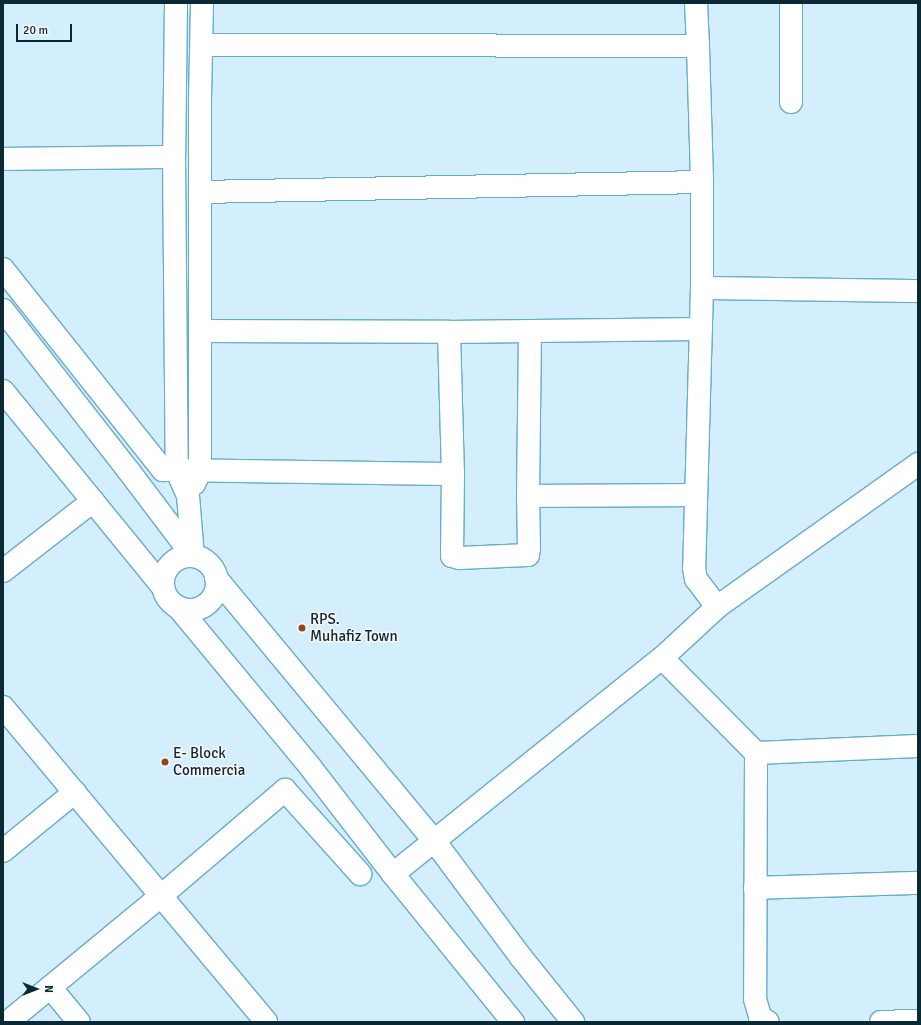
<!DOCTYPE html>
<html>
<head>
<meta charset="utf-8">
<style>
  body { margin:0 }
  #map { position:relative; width:921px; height:1025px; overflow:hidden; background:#d3eefc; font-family:Signika,sans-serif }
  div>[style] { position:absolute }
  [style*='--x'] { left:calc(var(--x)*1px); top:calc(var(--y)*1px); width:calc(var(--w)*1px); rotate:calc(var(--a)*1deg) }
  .roads { filter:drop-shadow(1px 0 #68accd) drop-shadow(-1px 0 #68accd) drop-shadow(0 1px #68accd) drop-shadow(0 -1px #68accd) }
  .minor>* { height:22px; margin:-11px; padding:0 11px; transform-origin:11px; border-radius:11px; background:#fff }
  .minor>.ring { margin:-11px; padding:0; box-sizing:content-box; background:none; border:22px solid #fff; border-radius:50% }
  .dots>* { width:11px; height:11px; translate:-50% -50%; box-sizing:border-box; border:2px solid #f6f6f6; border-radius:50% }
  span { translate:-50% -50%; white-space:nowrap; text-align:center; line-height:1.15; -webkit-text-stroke:3px #f6f6f6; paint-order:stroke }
  .poi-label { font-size:15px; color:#0b2835 }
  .left { translate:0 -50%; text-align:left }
  .frame { position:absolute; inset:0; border:4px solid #0b2835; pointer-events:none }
  .north { position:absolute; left:16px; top:969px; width:40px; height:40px; -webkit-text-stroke:3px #f6f6f6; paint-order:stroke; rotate:90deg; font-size:11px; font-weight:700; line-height:16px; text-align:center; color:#0b2835 }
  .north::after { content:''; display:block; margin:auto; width:14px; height:18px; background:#0b2835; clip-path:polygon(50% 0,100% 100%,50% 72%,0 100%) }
  .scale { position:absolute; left:16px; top:24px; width:56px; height:18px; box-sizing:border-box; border:2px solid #0b2835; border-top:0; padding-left:5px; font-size:12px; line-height:14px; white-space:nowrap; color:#0b2835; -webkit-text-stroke:3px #f6f6f6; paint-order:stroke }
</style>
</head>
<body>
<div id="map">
  <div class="roads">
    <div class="minor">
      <div style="--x:176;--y:3;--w:154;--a:90.7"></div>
      <div style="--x:174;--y:157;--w:314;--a:89.5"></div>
      <div style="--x:177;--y:471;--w:27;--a:66"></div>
      <div style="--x:188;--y:496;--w:60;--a:85.2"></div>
      <div style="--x:696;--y:3;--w:43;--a:87.3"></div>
      <div style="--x:791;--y:3;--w:99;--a:90"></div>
      <div style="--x:202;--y:45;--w:496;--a:0.1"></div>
      <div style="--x:698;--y:46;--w:136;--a:88.3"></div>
      <div style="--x:702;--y:182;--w:106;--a:90"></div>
      <div style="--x:702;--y:288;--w:280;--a:91.6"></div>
      <div style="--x:694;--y:568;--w:11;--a:80"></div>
      <div style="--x:696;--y:579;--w:35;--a:53"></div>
      <div style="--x:3;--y:159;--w:171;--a:-0.7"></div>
      <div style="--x:200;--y:192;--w:502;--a:-1.14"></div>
      <div style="--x:3;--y:269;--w:257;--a:51.5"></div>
      <div style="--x:163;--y:470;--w:290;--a:0.8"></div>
      <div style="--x:453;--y:474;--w:82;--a:90.7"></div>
      <div style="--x:452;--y:556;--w:7;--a:16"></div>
      <div style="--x:459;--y:558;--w:69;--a:-2.5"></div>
      <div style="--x:528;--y:555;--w:7;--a:-82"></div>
      <div style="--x:529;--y:548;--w:52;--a:-91.1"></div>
      <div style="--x:528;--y:496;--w:168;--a:-0.3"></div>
      <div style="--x:702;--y:288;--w:216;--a:0.8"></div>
      <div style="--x:3;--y:310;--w:203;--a:52"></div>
      <div style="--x:128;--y:470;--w:108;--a:52.9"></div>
      <div style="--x:200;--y:331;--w:249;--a:0.2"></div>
      <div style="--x:449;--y:332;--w:252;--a:-0.7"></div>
      <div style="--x:449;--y:332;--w:142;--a:88.4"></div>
      <div style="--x:3;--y:391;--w:253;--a:50.8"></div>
      <div style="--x:194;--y:484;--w:14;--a:-65"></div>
      <div style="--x:200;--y:471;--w:371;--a:-90"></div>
      <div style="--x:200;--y:100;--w:97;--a:-88.8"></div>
      <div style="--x:528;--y:496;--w:165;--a:-89.3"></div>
      <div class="ring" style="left:163px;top:556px;width:32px;height:32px"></div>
      <div style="--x:3;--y:571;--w:114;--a:-37.9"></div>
      <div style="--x:216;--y:578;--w:343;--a:50.3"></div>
      <div style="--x:435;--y:842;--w:142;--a:53.3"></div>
      <div style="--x:520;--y:956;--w:85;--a:51.2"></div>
      <div style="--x:178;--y:607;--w:209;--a:50.4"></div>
      <div style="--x:311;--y:768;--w:134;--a:52.3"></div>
      <div style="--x:393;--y:874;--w:191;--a:51"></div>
      <div style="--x:662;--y:658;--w:134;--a:45.3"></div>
      <div style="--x:756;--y:753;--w:162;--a:-2.5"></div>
      <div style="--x:3;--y:707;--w:410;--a:50.1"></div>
      <div style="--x:756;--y:753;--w:246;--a:90.2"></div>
      <div style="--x:755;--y:999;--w:19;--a:74"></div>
      <div style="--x:760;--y:1017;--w:9;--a:32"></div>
      <div style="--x:3;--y:851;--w:93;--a:-39.3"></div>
      <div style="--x:393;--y:874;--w:345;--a:-38.8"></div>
      <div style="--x:662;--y:658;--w:75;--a:-42.8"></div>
      <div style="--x:717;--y:607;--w:247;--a:-35.4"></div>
      <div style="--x:755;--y:888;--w:163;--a:-1.8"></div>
      <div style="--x:50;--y:987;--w:45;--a:50.4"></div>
      <div style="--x:8;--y:1022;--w:200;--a:-39.5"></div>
      <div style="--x:162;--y:895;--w:162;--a:-40.5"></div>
      <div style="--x:285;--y:790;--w:113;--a:48.2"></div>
      <div style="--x:881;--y:1022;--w:37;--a:-2"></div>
    </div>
  </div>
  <div class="dots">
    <div style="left:302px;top:628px;background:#8d491d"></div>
    <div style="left:165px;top:762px;background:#8d491d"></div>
  </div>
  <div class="poi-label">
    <span class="left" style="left:310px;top:628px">RPS.<br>Muhafiz Town</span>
    <span class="left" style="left:173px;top:762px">E- Block<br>Commercia</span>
  </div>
  <div class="frame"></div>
  <div class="north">N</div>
  <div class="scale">20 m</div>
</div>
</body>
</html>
